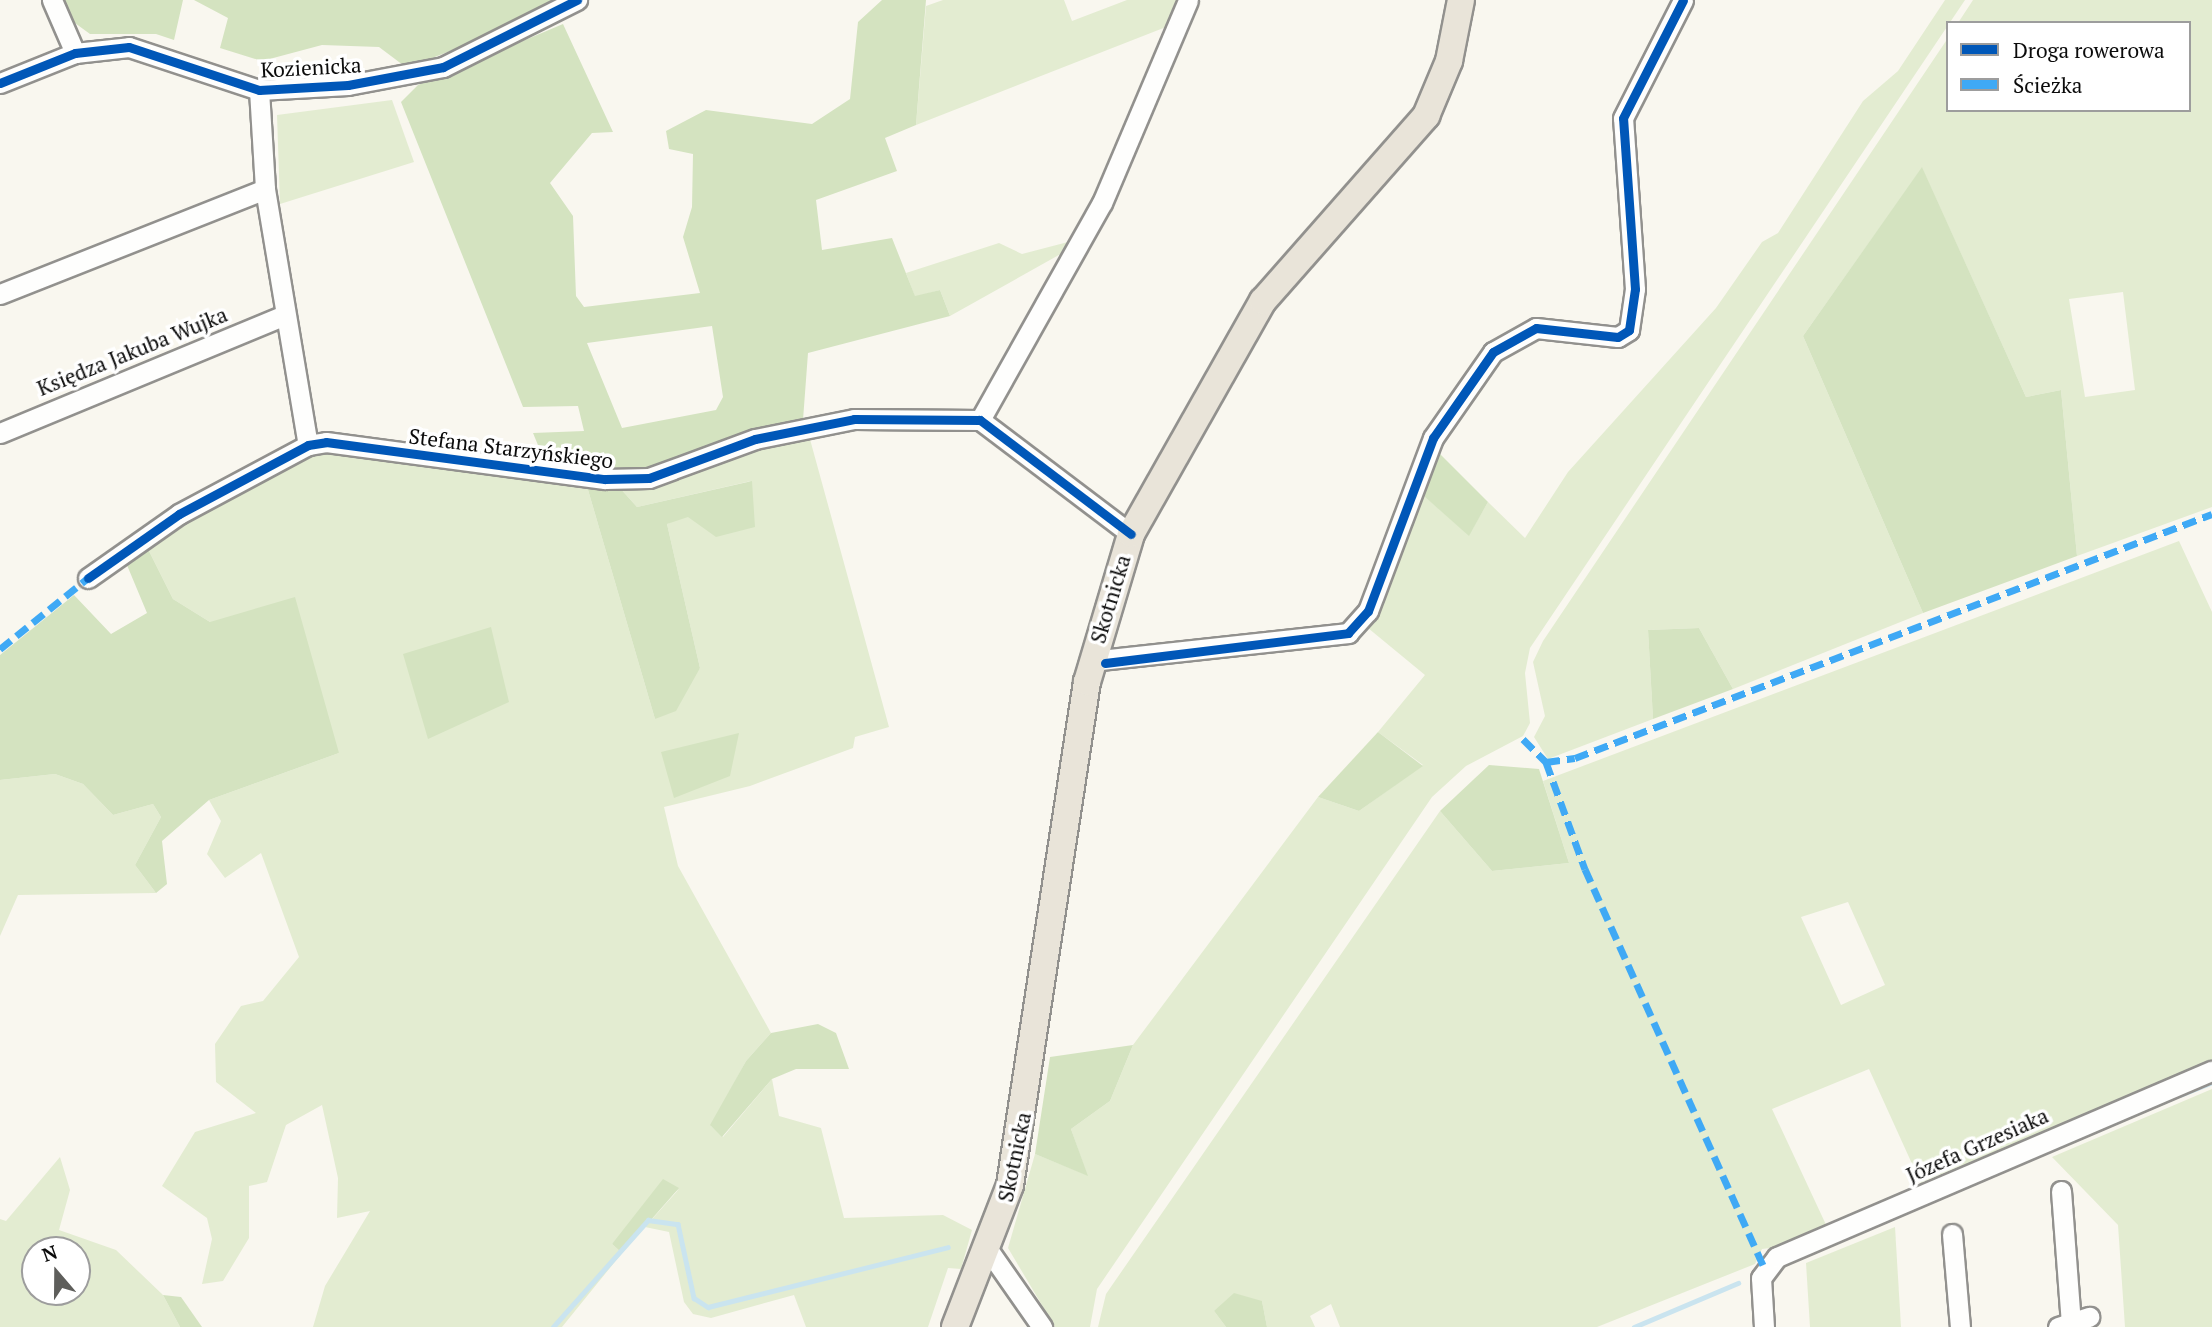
<!DOCTYPE html>
<html>
<head>
<meta charset="utf-8">
<style>
  body { margin:0 }
  #map { position:relative; width:2212px; height:1327px; overflow:hidden; background:#f9f7ef; font-family:"PT Serif",serif }
  div>[style] { position:absolute }
  [style*='--x'] { left:calc(var(--x)*1px); top:calc(var(--y)*1px); width:calc(var(--w)*1px); rotate:calc(var(--a)*1deg) }
  .green>* { inset:0; background:#e3ecd1 }
  .forest>* { inset:0; background:#d4e3c0 }
  .stream>* { height:4.5px; margin:-2.25px; padding:0 2.25px; transform-origin:2.25px; border-radius:2.25px; background:#cae4ef }
  .roads { filter:drop-shadow(2px 0 #92918e) drop-shadow(-2px 0 #92918e) drop-shadow(0 2px #92918e) drop-shadow(0 -2px #92918e) }
  .minor>* { height:19px; margin:-9.5px; padding:0 9.5px; transform-origin:9.5px; border-radius:9.5px; background:#fefefd }
  .major>* { height:26px; margin:-13px; padding:0 13px; transform-origin:13px; border-radius:13px; background:#e9e4d9 }
  .quiet>* { height:7px; margin-top:-3.5px; transform-origin:0; background:repeating-linear-gradient(90deg,#3fa9f5 0 14px,transparent 0 21px) }
  .cycleway>* { height:9px; margin:-4.5px; padding:0 4.5px; transform-origin:4.5px; border-radius:4.5px; background:#0057b8 }
  span { translate:-50% -50%; white-space:nowrap; text-align:center; line-height:1.15; -webkit-text-stroke:7px #fff; paint-order:stroke }
  .street-label { font-size:21px; color:#0b0b0b }
  .legend { position:absolute; left:1946px; top:21px; width:245px; height:91px; box-sizing:border-box; background:#fff; border:2px solid #9d9d9d; margin:0; padding:9px 12px; list-style:none; font-size:21px; color:#0b0b0b }
  .legend li { display:flex; align-items:center; gap:14px; height:35px }
  .legend b { width:35px; border:2px solid #9d9d9d }
  .north { position:absolute; left:21px; top:1236px; width:70px; height:70px; box-sizing:border-box; background:#fff; border:2px solid #9d9d9d; border-radius:50%; rotate:340deg; font-size:19px; font-weight:700; line-height:28px; text-align:center; color:#0b0b0b }
  .north::after { content:''; display:block; margin:auto; width:24px; height:32px; background:#5e5e5b; clip-path:polygon(50% 0,100% 100%,50% 72%,0 100%) }
</style>
</head>
<body>
<div id="map">
  <div class="green">
    <div style="clip-path:polygon(943px 0,1064px 0,1072px 21px,1127px 0,1177px 0,1166px 27px,916px 125px,926px 6px)"></div>
    <div style="clip-path:polygon(1945px 0,1965px 0,1530px 648px,1525px 673px,1530px 723px,1523px 736px,1466px 766px,1432px 797px,1097px 1289px,1090px 1327px,1055px 1327px,1008px 1248px,1035px 1154px,1087px 1175px,1071px 1129px,1110px 1101px,1133px 1045px,1318px 797px,1359px 811px,1423px 765px,1378px 732px,1425px 675px,1368px 628px,1417px 490px,1469px 535px,1488px 502px,1525px 538px,1568px 472px,1716px 308px,1762px 242px,1778px 233px,1863px 101px,1898px 71px)"></div>
    <div style="clip-path:polygon(evenodd,1973px 0,2212px 0,2212px 507px,2077px 556px,2061px 390px,2026px 397px,1922px 168px,1803px 336px,1923px 613px,1733px 689px,1699px 628px,1648px 630px,1653px 719px,1548px 759px,1534px 737px,1545px 716px,1533px 662px,1543px 641px,1948px 38px,1948px 110px,2189px 110px,2189px 23px,1958px 23px,1973px 0,2123px 292px,2135px 390px,2085px 397px,2069px 299px,2123px 292px)"></div>
    <div style="clip-path:polygon(392px 100px,414px 162px,280px 204px,277px 115px)"></div>
    <div style="clip-path:polygon(1068px 242px,1066px 251px,950px 316px,940px 290px,915px 297px,906px 273px,999px 243px,1022px 254px)"></div>
    <div style="clip-path:polygon(808px 432px,889px 727px,855px 737px,853px 748px,750px 786px,664px 807px,678px 866px,771px 1033px,746px 1061px,711px 1126px,723px 1137px,772px 1079px,779px 1116px,821px 1128px,844px 1218px,943px 1215px,972px 1230px,961px 1269px,948px 1268px,928px 1327px,806px 1327px,794px 1295px,711px 1318px,693px 1314px,684px 1302px,669px 1232px,645px 1227px,679px 1189px,612px 1244px,622px 1253px,562px 1327px,313px 1327px,325px 1286px,370px 1211px,337px 1218px,338px 1178px,322px 1105px,286px 1125px,267px 1182px,249px 1186px,249px 1238px,223px 1281px,202px 1284px,212px 1239px,207px 1218px,162px 1186px,195px 1132px,256px 1113px,216px 1082px,215px 1044px,241px 1006px,263px 1001px,299px 957px,261px 853px,225px 878px,207px 854px,221px 821px,209px 800px,339px 753px,210px 622px,173px 599px,144px 541px,315px 448px,586px 483px,655px 719px,700px 668px,667px 524px,751px 481px,637px 507px,619px 487px)"></div>
    <div style="clip-path:polygon(evenodd,2179px 541px,2212px 612px,2212px 1068px,1923px 1188px,1869px 1069px,1772px 1109px,1828px 1229px,1793px 1245px,1762px 1249px,1755px 1264px,1597px 1327px,1340px 1327px,1331px 1304px,1310px 1316px,1315px 1327px,1267px 1327px,1262px 1301px,1214px 1311px,1226px 1327px,1098px 1327px,1106px 1294px,1440px 811px,1492px 871px,1569px 863px,1543px 781px,2179px 541px,1848px 902px,1885px 985px,1841px 1005px,1801px 917px,1848px 902px)"></div>
    <div style="clip-path:polygon(55px 774px,83px 784px,113px 815px,153px 804px,161px 817px,135px 865px,156px 893px,18px 895px,0 936px,0 780px)"></div>
    <div style="clip-path:polygon(2212px 1089px,2212px 1327px,2125px 1327px,2118px 1225px,2052px 1157px)"></div>
    <div style="clip-path:polygon(evenodd,60px 1157px,70px 1190px,59px 1230px,116px 1250px,163px 1295px,180px 1327px,0 1327px,0 1219px,6px 1221px,60px 1157px,35px 1250px,77px 1250px,77px 1292px,35px 1292px,35px 1250px)"></div>
    <div style="clip-path:polygon(1895px 1227px,1901px 1327px,1810px 1327px,1806px 1263px)"></div>
  </div>
  <div class="forest">
    <div style="clip-path:polygon(58px 0,183px 0,174px 40px,156px 34px,90px 34px,64px 15px)"></div>
    <div style="clip-path:polygon(194px 0,556px 0,559px 8px,407px 68px,379px 47px,322px 45px,262px 61px,220px 48px,228px 18px)"></div>
    <div style="clip-path:polygon(evenodd,882px 0,926px 0,916px 125px,885px 138px,897px 171px,816px 200px,822px 250px,892px 238px,915px 296px,940px 290px,950px 316px,808px 353px,803px 420px,632px 473px,547px 467px,533px 433px,584px 431px,578px 406px,523px 407px,401px 102px,418px 85px,563px 24px,613px 132px,592px 133px,550px 183px,573px 216px,576px 296px,584px 307px,700px 293px,683px 237px,692px 207px,693px 154px,669px 149px,666px 131px,706px 110px,812px 124px,850px 99px,858px 22px,882px 0,712px 326px,723px 397px,716px 410px,622px 428px,587px 343px,712px 326px)"></div>
    <div style="clip-path:polygon(1922px 167px,2026px 397px,2061px 390px,2077px 556px,1923px 613px,1803px 336px)"></div>
    <div style="clip-path:polygon(1436px 450px,1488px 502px,1469px 536px,1417px 490px)"></div>
    <div style="clip-path:polygon(752px 481px,755px 527px,716px 537px,688px 517px,667px 524px,700px 668px,676px 711px,655px 719px,586px 483px,619px 487px,637px 507px)"></div>
    <div style="clip-path:polygon(144px 541px,173px 599px,210px 622px,295px 597px,339px 753px,209px 800px,162px 841px,167px 884px,156px 893px,135px 865px,161px 817px,153px 804px,113px 815px,83px 784px,55px 774px,0 780px,0 655px,74px 595px,111px 634px,147px 613px,124px 558px)"></div>
    <div style="clip-path:polygon(491px 627px,509px 702px,428px 739px,403px 654px)"></div>
    <div style="clip-path:polygon(1699px 628px,1733px 689px,1653px 719px,1648px 630px)"></div>
    <div style="clip-path:polygon(1378px 732px,1423px 766px,1359px 811px,1318px 797px)"></div>
    <div style="clip-path:polygon(739px 733px,730px 776px,674px 798px,661px 752px)"></div>
    <div style="clip-path:polygon(1489px 765px,1539px 769px,1569px 863px,1492px 871px,1440px 811px)"></div>
    <div style="clip-path:polygon(818px 1024px,836px 1033px,849px 1069px,796px 1069px,772px 1079px,722px 1137px,710px 1125px,746px 1061px,771px 1033px)"></div>
    <div style="clip-path:polygon(1133px 1045px,1110px 1101px,1071px 1129px,1088px 1176px,1035px 1154px,1050px 1057px)"></div>
    <div style="clip-path:polygon(663px 1179px,679px 1188px,622px 1253px,612px 1244px)"></div>
    <div style="clip-path:polygon(1234px 1293px,1262px 1301px,1267px 1327px,1226px 1327px,1214px 1311px)"></div>
    <div style="clip-path:polygon(163px 1295px,181px 1297px,202px 1327px,180px 1327px)"></div>
  </div>
  <div class="stream">
    <div style="--x:2180;--y:1095;--w:35;--a:-22"></div>
    <div style="--x:553;--y:1327;--w:143;--a:-48.4"></div>
    <div style="--x:648;--y:1220;--w:30;--a:8"></div>
    <div style="--x:678;--y:1224;--w:76;--a:77.8"></div>
    <div style="--x:694;--y:1298;--w:17;--a:33"></div>
    <div style="--x:708;--y:1307;--w:247;--a:-14"></div>
    <div style="--x:1634;--y:1327;--w:113;--a:-22.9"></div>
  </div>
  <div class="roads">
    <div class="minor">
      <div style="--x:52;--y:0;--w:58;--a:66.5"></div>
      <div style="--x:0;--y:83;--w:81;--a:-21.8"></div>
      <div style="--x:75;--y:53;--w:54;--a:-6.3"></div>
      <div style="--x:129;--y:47;--w:137;--a:18.3"></div>
      <div style="--x:259;--y:90;--w:89;--a:-3.2"></div>
      <div style="--x:348;--y:85;--w:97;--a:-10.7"></div>
      <div style="--x:443;--y:67;--w:150;--a:-26.6"></div>
      <div style="--x:259;--y:90;--w:99;--a:86.5"></div>
      <div style="--x:265;--y:189;--w:260;--a:80.5"></div>
      <div style="--x:0;--y:294;--w:285;--a:-21.6"></div>
      <div style="--x:980;--y:420;--w:249;--a:-60.7"></div>
      <div style="--x:1102;--y:203;--w:220;--a:-67"></div>
      <div style="--x:0;--y:433;--w:306;--a:-22.5"></div>
      <div style="--x:88;--y:578;--w:111;--a:-35.1"></div>
      <div style="--x:179;--y:514;--w:146;--a:-28.1"></div>
      <div style="--x:308;--y:445;--w:18;--a:-9"></div>
      <div style="--x:326;--y:442;--w:281;--a:7.6"></div>
      <div style="--x:605;--y:479;--w:44;--a:-1.3"></div>
      <div style="--x:649;--y:478;--w:113;--a:-20.2"></div>
      <div style="--x:755;--y:439;--w:101;--a:-11.4"></div>
      <div style="--x:854;--y:419;--w:126;--a:0.5"></div>
      <div style="--x:980;--y:420;--w:189;--a:37.1"></div>
      <div style="--x:1091;--y:661;--w:259;--a:-6.2"></div>
      <div style="--x:1348;--y:633;--w:30;--a:-48"></div>
      <div style="--x:1368;--y:611;--w:185;--a:-69.4"></div>
      <div style="--x:1433;--y:438;--w:105;--a:-55.1"></div>
      <div style="--x:1493;--y:352;--w:49;--a:-29.2"></div>
      <div style="--x:1536;--y:328;--w:82;--a:6.3"></div>
      <div style="--x:1618;--y:337;--w:13;--a:-32"></div>
      <div style="--x:1629;--y:330;--w:41;--a:-81.7"></div>
      <div style="--x:1635;--y:289;--w:171;--a:-94"></div>
      <div style="--x:1623;--y:118;--w:132;--a:-63"></div>
      <div style="--x:2061;--y:1191;--w:132;--a:85.7"></div>
      <div style="--x:1952;--y:1234;--w:93;--a:85.1"></div>
      <div style="--x:989;--y:1251;--w:93;--a:55.1"></div>
      <div style="--x:1764;--y:1327;--w:49;--a:-93.5"></div>
      <div style="--x:1761;--y:1278;--w:26;--a:-53"></div>
      <div style="--x:1777;--y:1257;--w:473;--a:-23.2"></div>
      <div style="--x:2058;--y:1327;--w:33;--a:-18"></div>
    </div>
    <div class="major">
      <div style="--x:955;--y:1327;--w:152;--a:-68.8"></div>
      <div style="--x:1010;--y:1185;--w:509;--a:-81.3"></div>
      <div style="--x:1087;--y:682;--w:154;--a:-73.4"></div>
      <div style="--x:1131;--y:534;--w:268;--a:-60.5"></div>
      <div style="--x:1263;--y:301;--w:247;--a:-48.6"></div>
      <div style="--x:1426;--y:116;--w:60;--a:-67.3"></div>
      <div style="--x:1449;--y:61;--w:62;--a:-78.9"></div>
    </div>
  </div>
  <div class="quiet">
    <div style="--x:0;--y:649;--w:113;--a:-38.9"></div>
    <div style="--x:1523;--y:739;--w:33;--a:45"></div>
    <div style="--x:1546;--y:762;--w:114;--a:70"></div>
    <div style="--x:1585;--y:869;--w:439;--a:65.8"></div>
    <div style="--x:1546;--y:762;--w:29;--a:-8"></div>
    <div style="--x:1575;--y:758;--w:682;--a:-20.96"></div>
  </div>
  <div class="cycleway">
    <div style="--x:0;--y:83;--w:81;--a:-21.8"></div>
    <div style="--x:75;--y:53;--w:54;--a:-6.3"></div>
    <div style="--x:129;--y:47;--w:137;--a:18.3"></div>
    <div style="--x:259;--y:90;--w:89;--a:-3.2"></div>
    <div style="--x:348;--y:85;--w:97;--a:-10.7"></div>
    <div style="--x:443;--y:67;--w:150;--a:-26.6"></div>
    <div style="--x:88;--y:578;--w:111;--a:-35.1"></div>
    <div style="--x:179;--y:514;--w:146;--a:-28.1"></div>
    <div style="--x:308;--y:445;--w:18;--a:-9"></div>
    <div style="--x:326;--y:442;--w:281;--a:7.6"></div>
    <div style="--x:605;--y:479;--w:44;--a:-1.3"></div>
    <div style="--x:649;--y:478;--w:113;--a:-20.2"></div>
    <div style="--x:755;--y:439;--w:101;--a:-11.4"></div>
    <div style="--x:854;--y:419;--w:126;--a:0.5"></div>
    <div style="--x:980;--y:420;--w:189;--a:37.1"></div>
    <div style="--x:1105;--y:663;--w:245;--a:-7"></div>
    <div style="--x:1348;--y:633;--w:30;--a:-48"></div>
    <div style="--x:1368;--y:611;--w:185;--a:-69.4"></div>
    <div style="--x:1433;--y:438;--w:105;--a:-55.1"></div>
    <div style="--x:1493;--y:352;--w:49;--a:-29.2"></div>
    <div style="--x:1536;--y:328;--w:82;--a:6.3"></div>
    <div style="--x:1618;--y:337;--w:13;--a:-32"></div>
    <div style="--x:1629;--y:330;--w:41;--a:-81.7"></div>
    <div style="--x:1635;--y:289;--w:171;--a:-94"></div>
    <div style="--x:1623;--y:118;--w:132;--a:-63"></div>
  </div>
  <div class="street-label">
    <span style="left:311px;top:67px;rotate:-3deg">Kozienicka</span>
    <span style="left:132px;top:351px;rotate:-22deg">Księdza Jakuba Wujka</span>
    <span style="left:511px;top:448px;rotate:7deg">Stefana Starzyńskiego</span>
    <span style="left:1110px;top:599px;rotate:-73deg">Skotnicka</span>
    <span style="left:1977px;top:1145px;rotate:-24deg">Józefa Grzesiaka</span>
    <span style="left:1014px;top:1157px;rotate:-78deg">Skotnicka</span>
  </div>
  <ul class="legend">
  <li><b style="height:9px;background:#0057b8"></b>Droga rowerowa</li>
  <li><b style="height:9px;background:#3fa9f5"></b>Ścieżka</li>
  </ul>
  <div class="north">N</div>
</div>
</body>
</html>
